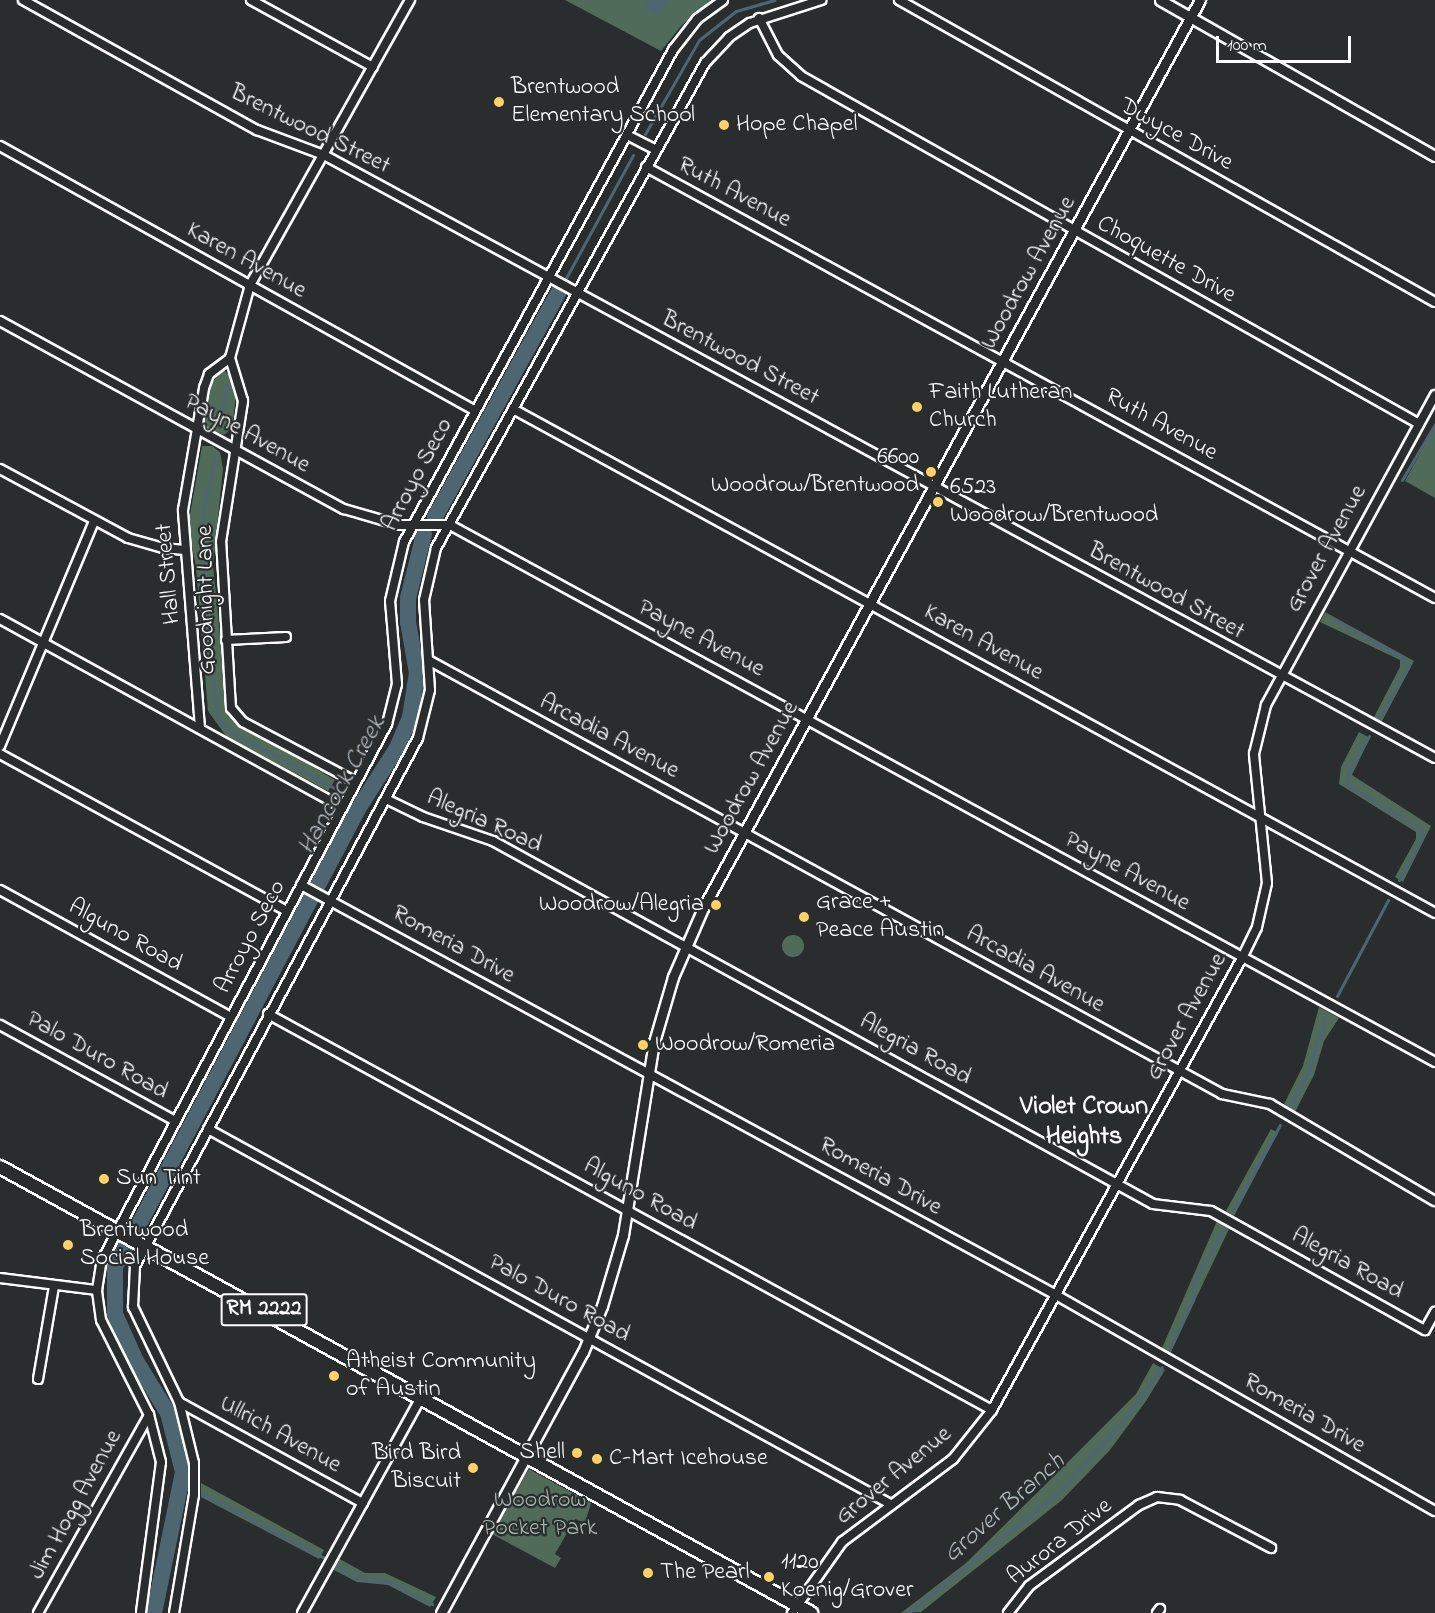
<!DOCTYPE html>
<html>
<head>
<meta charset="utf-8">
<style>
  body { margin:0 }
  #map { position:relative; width:1435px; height:1613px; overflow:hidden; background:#2a2d2e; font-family:"Indie Flower",sans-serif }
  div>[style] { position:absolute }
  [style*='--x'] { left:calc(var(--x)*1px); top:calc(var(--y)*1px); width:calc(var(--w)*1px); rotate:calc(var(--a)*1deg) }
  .green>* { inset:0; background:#506b5a }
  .round { border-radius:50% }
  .water>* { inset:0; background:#4e6672 }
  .stream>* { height:3px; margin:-1.5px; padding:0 1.5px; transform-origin:1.5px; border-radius:1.5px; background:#4e6672 }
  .river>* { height:16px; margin:-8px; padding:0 8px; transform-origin:8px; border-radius:8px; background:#4e6672 }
  .roads { filter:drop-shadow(2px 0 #fff) drop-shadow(-2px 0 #fff) drop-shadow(0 2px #fff) drop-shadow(0 -2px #fff) }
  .minor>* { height:8px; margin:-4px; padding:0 4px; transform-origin:4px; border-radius:4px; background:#2a2d2e }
  .tertiary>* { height:9px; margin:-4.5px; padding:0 4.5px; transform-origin:4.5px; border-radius:4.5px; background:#2a2d2e }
  .primary>* { height:12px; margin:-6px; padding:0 6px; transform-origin:6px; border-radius:6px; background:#2a2d2e }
  .dots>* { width:16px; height:16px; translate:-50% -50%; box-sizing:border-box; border:3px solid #2a2d2e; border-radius:50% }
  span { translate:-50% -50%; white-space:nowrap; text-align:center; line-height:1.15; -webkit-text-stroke:4.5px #2a2d2e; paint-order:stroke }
  .shield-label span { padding:2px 4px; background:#2a2d2e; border:2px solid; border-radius:4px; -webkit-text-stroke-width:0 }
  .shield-label { font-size:22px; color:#fff; font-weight:700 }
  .poi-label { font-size:24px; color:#fff }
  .left { translate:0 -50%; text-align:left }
  .right { translate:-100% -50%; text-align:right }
  .street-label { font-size:24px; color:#fff }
  .park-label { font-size:24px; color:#a8b5ac }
  .water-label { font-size:26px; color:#afbac0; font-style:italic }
  .neighbourhood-label { font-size:26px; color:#fff; font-weight:700 }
  .scale { position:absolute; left:1216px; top:36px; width:135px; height:27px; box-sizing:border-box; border:3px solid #fff; border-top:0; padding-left:8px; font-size:18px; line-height:21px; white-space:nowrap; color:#fff; -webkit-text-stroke:4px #2a2d2e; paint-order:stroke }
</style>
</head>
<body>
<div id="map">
  <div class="green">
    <div style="clip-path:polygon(565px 0,711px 0,681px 26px,661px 51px)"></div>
    <div style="clip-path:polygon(222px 369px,232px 377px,236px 396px,232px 428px,224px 435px,202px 425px,208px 389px)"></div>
    <div style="clip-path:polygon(1435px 426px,1435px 498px,1405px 481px)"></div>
    <div style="clip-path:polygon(202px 446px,212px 446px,220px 452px,223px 469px,213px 565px,228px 716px,335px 780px,328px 791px,226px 736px,208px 711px,196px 567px,188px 526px)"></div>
    <div style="clip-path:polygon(1325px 612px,1414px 661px,1381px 723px,1373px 719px,1400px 667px,1400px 660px,1320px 622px)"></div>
    <div style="clip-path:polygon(1359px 732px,1370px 738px,1352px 775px,1431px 826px,1403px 882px,1395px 877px,1416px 839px,1416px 832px,1339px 784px,1341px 767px)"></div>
    <div class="round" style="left:782px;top:935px;width:22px;height:22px"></div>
    <div style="clip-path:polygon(1319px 1007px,1339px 1018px,1324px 1041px,1314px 1075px,1295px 1112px,1284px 1104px,1303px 1066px)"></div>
    <div style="clip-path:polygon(1271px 1129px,1278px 1133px,1234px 1216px,1226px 1211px)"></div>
    <div style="clip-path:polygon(1217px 1221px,1229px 1229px,1170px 1353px,1162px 1348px)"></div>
    <div style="clip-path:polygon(1153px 1363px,1165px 1370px,1146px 1401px,1110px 1450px,1062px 1500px,921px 1612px,901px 1613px,966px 1563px,1047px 1483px,1136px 1394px)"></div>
    <div style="clip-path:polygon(529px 1469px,591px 1503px,585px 1523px,575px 1519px,555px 1554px,561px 1558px,555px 1568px,492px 1534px)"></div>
    <div style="clip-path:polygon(201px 1483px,324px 1550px,319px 1559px,201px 1497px)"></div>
    <div style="clip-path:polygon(338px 1558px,365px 1573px,385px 1573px,436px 1597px,430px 1607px,388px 1585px,357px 1582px,332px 1569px)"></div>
  </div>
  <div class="water">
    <div style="clip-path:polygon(648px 0,668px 0,660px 16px,644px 7px)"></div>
  </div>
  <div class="stream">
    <div style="--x:645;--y:134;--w:108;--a:-60.1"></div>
    <div style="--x:699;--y:40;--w:47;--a:-38.1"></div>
    <div style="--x:736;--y:11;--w:40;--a:-16"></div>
    <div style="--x:566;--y:278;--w:140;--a:-61.4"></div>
    <div style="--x:220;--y:426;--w:43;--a:-80.5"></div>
    <div style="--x:215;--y:455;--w:76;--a:101.3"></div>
    <div style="--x:200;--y:530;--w:183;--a:85"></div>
    <div style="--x:216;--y:712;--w:13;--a:63"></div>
    <div style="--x:222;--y:724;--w:16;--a:38"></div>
    <div style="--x:235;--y:734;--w:117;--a:28.5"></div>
    <div style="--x:1402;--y:480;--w:65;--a:-59.5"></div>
    <div style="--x:1332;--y:619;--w:80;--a:28.5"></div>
    <div style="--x:1402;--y:657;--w:11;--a:52"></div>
    <div style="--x:1409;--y:666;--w:60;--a:120"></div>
    <div style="--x:1369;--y:736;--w:43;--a:119.6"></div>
    <div style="--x:1348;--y:773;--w:11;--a:95"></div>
    <div style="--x:1347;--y:784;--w:87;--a:31.3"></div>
    <div style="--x:1421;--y:829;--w:6;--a:72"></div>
    <div style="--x:1423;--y:835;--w:51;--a:118.1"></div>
    <div style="--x:355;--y:805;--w:5;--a:53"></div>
    <div style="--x:1337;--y:996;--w:109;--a:-62"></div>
    <div style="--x:1290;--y:1106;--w:38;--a:-62"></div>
    <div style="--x:1308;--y:1072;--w:60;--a:-72.5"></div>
    <div style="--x:1233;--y:1210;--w:97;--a:-61.1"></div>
    <div style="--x:1169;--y:1351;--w:56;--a:-64.8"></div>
    <div style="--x:1193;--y:1300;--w:18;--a:-87"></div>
    <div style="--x:1194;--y:1282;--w:62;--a:-60.9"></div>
    <div style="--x:182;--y:1487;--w:5;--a:22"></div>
    <div style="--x:202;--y:1493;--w:138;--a:28"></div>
    <div style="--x:337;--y:1566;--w:26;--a:29"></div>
    <div style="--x:360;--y:1579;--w:27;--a:4"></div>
    <div style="--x:387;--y:1581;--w:51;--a:27.1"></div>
    <div style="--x:908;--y:1613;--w:192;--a:-38.7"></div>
    <div style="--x:1058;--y:1493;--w:106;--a:-48.1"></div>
    <div style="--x:1129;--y:1414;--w:57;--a:-54.9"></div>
  </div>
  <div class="river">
    <div style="--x:435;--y:517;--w:256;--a:-61.2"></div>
    <div style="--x:318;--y:885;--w:86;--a:-62.2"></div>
    <div style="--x:358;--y:809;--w:72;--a:-57.4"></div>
    <div style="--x:397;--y:748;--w:34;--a:-67"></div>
    <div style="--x:410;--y:717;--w:45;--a:-81"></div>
    <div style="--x:417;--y:673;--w:52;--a:-100"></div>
    <div style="--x:408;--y:622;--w:24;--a:-90"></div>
    <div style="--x:408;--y:598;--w:66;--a:-76"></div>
    <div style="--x:137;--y:1228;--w:371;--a:-62.2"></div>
    <div style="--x:126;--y:1247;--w:23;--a:119"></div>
    <div style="--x:115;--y:1267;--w:47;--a:90"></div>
    <div style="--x:115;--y:1314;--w:51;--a:65.9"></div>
    <div style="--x:136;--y:1361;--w:61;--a:58.4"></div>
    <div style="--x:168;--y:1413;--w:61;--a:75.7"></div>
    <div style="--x:183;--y:1472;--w:144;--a:101.6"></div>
  </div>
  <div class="roads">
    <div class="minor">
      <div style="--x:23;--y:0;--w:268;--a:29.1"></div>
      <div style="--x:257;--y:130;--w:72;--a:20.5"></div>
      <div style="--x:324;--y:155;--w:1264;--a:28.49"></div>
      <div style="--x:251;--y:0;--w:139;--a:28.8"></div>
      <div style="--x:899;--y:0;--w:615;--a:29.4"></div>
      <div style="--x:759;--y:18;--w:42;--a:62.8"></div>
      <div style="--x:778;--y:55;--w:31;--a:42"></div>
      <div style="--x:801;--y:76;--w:709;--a:29.38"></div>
      <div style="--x:627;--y:135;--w:31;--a:27"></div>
      <div style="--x:0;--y:146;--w:543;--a:29.12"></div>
      <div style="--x:646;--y:167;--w:899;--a:28.65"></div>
      <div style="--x:0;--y:321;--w:392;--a:28.7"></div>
      <div style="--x:344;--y:509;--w:57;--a:16.2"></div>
      <div style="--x:399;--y:525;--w:51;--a:0"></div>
      <div style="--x:450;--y:525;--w:1122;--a:28.6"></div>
      <div style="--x:513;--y:409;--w:1051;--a:28.66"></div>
      <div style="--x:0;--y:469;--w:145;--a:28.3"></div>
      <div style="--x:128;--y:538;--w:36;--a:16"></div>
      <div style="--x:163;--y:548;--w:22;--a:5"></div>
      <div style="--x:0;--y:619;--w:390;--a:28.8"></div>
      <div style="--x:226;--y:640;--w:60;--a:-2.9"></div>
      <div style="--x:430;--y:661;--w:855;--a:28.66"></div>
      <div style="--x:1180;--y:1071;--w:48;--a:28.7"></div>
      <div style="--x:1222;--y:1094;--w:49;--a:11.8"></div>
      <div style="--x:1270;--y:1104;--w:191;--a:30.5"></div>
      <div style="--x:200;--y:728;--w:219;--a:-94.5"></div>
      <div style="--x:183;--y:510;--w:124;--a:-80.2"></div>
      <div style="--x:204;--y:388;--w:15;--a:-70"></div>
      <div style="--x:209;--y:374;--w:26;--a:-37"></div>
      <div style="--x:0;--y:746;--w:244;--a:-67.3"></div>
      <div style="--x:0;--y:754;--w:327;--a:28.7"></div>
      <div style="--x:356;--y:782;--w:128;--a:-152"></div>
      <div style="--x:243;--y:722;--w:18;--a:-131"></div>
      <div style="--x:231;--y:708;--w:166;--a:-93.4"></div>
      <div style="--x:221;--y:542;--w:143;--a:-81.1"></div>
      <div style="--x:243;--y:401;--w:45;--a:-106.8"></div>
      <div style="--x:230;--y:358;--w:76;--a:-74.7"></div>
      <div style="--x:250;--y:285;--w:327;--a:-60.7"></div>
      <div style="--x:386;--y:799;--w:41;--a:25.9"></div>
      <div style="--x:423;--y:817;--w:74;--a:18.9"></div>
      <div style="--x:493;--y:841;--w:753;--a:28.81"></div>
      <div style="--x:1153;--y:1204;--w:58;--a:6.9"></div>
      <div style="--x:1211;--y:1211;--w:245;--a:29.1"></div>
      <div style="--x:1425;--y:1330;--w:21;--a:-61"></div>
      <div style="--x:301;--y:885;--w:859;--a:28.5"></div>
      <div style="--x:1056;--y:1295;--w:436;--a:29.7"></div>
      <div style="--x:0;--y:890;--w:264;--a:28.8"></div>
      <div style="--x:268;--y:1014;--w:825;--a:28.68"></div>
      <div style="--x:0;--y:1025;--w:200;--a:28.7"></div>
      <div style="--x:208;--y:1129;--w:778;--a:28.8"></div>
      <div style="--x:0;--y:1278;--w:98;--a:7.1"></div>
      <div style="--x:38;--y:1379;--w:94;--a:-80.2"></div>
      <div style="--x:179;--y:1402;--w:210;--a:28.8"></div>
      <div style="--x:141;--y:1612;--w:151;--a:-82.4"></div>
      <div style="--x:161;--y:1462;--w:49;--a:-104.3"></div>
      <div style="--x:149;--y:1415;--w:106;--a:-116.8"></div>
      <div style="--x:101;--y:1320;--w:30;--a:-98"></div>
      <div style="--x:97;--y:1290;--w:30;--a:-81"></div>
      <div style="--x:102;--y:1260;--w:607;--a:-62"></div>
      <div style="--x:387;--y:724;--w:41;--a:-76"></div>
      <div style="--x:397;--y:684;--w:83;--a:-94.8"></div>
      <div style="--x:390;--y:601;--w:61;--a:-76.7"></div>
      <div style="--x:404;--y:542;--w:561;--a:-61.33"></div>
      <div style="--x:673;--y:50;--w:39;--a:-52"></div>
      <div style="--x:697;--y:19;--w:32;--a:-36"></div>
      <div style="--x:38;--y:1613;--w:227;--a:-60.7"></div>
      <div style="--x:174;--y:1613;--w:120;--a:-80.4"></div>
      <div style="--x:194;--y:1495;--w:32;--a:-90"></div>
      <div style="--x:194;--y:1463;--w:63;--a:-103.8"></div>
      <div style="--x:179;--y:1402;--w:106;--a:-115.8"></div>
      <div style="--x:133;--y:1307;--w:41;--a:-87.2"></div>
      <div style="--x:135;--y:1266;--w:599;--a:-61.81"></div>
      <div style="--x:418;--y:738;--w:49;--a:-76"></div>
      <div style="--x:430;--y:690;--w:90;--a:-93.8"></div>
      <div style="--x:424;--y:600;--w:53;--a:-77"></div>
      <div style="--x:436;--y:548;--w:555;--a:-60.99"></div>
      <div style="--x:705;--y:63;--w:35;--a:-47"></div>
      <div style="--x:729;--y:37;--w:25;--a:-34"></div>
      <div style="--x:750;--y:23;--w:75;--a:-17.9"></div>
      <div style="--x:302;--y:1613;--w:247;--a:-61.1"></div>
      <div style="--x:792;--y:1613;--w:87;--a:-54.8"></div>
      <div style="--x:842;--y:1542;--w:139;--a:-36.8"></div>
      <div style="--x:953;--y:1459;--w:63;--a:-51.5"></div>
      <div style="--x:992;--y:1410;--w:517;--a:-61.05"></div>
      <div style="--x:1242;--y:958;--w:34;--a:-64"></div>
      <div style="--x:1257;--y:927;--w:45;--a:-77.2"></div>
      <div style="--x:1267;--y:883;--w:130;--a:-95.8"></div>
      <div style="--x:1254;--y:754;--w:50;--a:-76.2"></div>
      <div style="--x:1266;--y:705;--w:353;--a:-61.4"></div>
      <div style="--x:1008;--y:1613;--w:34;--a:-52"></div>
      <div style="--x:1029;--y:1586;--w:137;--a:-36.4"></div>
      <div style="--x:1139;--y:1505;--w:20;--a:-24"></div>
      <div style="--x:1157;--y:1497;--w:23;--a:7"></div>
      <div style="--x:1180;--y:1500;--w:103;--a:27.8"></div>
      <div style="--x:1157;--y:1613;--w:5;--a:-53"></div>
    </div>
    <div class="tertiary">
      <div style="--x:1160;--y:0;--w:316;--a:29.6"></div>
      <div style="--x:441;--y:1613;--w:297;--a:-61.5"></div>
      <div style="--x:583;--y:1352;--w:50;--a:-67.6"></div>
      <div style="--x:602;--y:1306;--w:74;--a:-73.5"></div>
      <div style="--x:623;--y:1235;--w:195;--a:-80.9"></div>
      <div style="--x:654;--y:1042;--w:68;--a:-73.7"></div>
      <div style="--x:673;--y:977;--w:75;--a:-66.5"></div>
      <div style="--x:703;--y:908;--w:1035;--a:-61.31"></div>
    </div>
    <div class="primary">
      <div style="--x:0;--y:1167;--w:926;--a:28.81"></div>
    </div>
  </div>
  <div class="dots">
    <div style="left:499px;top:102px;background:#ffd166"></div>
    <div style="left:724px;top:125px;background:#ffd166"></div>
    <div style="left:917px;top:407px;background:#ffd166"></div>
    <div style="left:931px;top:472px;background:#ffd166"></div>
    <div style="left:938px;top:502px;background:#ffd166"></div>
    <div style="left:716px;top:905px;background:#ffd166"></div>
    <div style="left:804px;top:917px;background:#ffd166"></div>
    <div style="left:643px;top:1045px;background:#ffd166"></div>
    <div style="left:104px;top:1179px;background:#ffd166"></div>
    <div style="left:68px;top:1245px;background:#ffd166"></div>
    <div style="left:334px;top:1376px;background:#ffd166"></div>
    <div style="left:577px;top:1453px;background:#ffd166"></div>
    <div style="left:597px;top:1459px;background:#ffd166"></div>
    <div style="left:473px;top:1468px;background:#ffd166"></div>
    <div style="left:648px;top:1573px;background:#ffd166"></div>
    <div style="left:769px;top:1577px;background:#ffd166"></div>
  </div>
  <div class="shield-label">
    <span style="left:264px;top:1310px">RM 2222</span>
  </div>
  <div class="poi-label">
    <span class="left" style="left:511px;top:102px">Brentwood<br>Elementary School</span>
    <span class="left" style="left:736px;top:125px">Hope Chapel</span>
    <span class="left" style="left:929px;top:407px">Faith Lutheran<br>Church</span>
    <span class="right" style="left:919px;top:472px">6600<br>Woodrow/Brentwood</span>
    <span class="left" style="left:950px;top:502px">6523<br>Woodrow/Brentwood</span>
    <span class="left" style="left:816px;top:917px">Grace +<br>Peace Austin</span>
    <span class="right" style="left:704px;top:905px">Woodrow/Alegria</span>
    <span class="left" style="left:655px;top:1045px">Woodrow/Romeria</span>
    <span class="left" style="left:116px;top:1179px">Sun Tint</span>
    <span class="left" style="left:80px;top:1245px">Brentwood<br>Social House</span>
    <span class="left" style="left:346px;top:1376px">Atheist Community<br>of Austin</span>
    <span class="right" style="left:565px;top:1453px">Shell</span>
    <span class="right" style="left:461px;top:1468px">Bird Bird<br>Biscuit</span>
    <span class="left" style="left:609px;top:1459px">C-Mart Icehouse</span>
    <span class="left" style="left:781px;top:1577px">1120<br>Koenig/Grover</span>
    <span class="left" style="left:660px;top:1573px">The Pearl</span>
  </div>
  <div class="street-label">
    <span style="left:310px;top:130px;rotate:26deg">Brentwood Street</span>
    <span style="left:1176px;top:135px;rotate:29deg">Dwyce Drive</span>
    <span style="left:734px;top:193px;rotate:28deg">Ruth Avenue</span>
    <span style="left:1166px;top:260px;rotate:29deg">Choquette Drive</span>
    <span style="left:246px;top:261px;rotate:29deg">Karen Avenue</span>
    <span style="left:1029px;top:273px;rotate:-61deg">Woodrow Avenue</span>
    <span style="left:740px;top:359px;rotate:28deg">Brentwood Street</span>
    <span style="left:1161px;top:425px;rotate:29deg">Ruth Avenue</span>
    <span style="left:247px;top:434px;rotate:29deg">Payne Avenue</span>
    <span style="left:418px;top:475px;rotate:-62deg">Arroyo Seco</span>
    <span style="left:1327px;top:549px;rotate:-61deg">Grover Avenue</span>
    <span style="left:169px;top:574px;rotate:-95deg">Hall Street</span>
    <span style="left:1166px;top:592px;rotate:29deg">Brentwood Street</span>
    <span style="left:207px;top:600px;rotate:-91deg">Goodnight Lane</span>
    <span style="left:701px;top:639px;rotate:28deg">Payne Avenue</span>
    <span style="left:983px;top:643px;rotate:29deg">Karen Avenue</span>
    <span style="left:609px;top:737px;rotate:28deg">Arcadia Avenue</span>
    <span style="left:752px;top:778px;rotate:-61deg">Woodrow Avenue</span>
    <span style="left:484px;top:822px;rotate:24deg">Alegria Road</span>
    <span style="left:1127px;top:872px;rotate:29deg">Payne Avenue</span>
    <span style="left:125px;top:936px;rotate:29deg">Alguno Road</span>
    <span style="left:251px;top:937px;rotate:-62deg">Arroyo Seco</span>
    <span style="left:453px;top:945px;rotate:29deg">Romeria Drive</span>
    <span style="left:1035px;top:970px;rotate:29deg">Arcadia Avenue</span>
    <span style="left:1187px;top:1017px;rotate:-61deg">Grover Avenue</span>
    <span style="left:915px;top:1050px;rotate:29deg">Alegria Road</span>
    <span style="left:97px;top:1056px;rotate:29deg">Palo Duro Road</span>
    <span style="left:880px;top:1177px;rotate:29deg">Romeria Drive</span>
    <span style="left:640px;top:1195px;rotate:29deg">Alguno Road</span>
    <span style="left:1347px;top:1264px;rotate:29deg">Alegria Road</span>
    <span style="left:559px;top:1299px;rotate:29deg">Palo Duro Road</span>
    <span style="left:1304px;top:1414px;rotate:30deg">Romeria Drive</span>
    <span style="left:280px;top:1435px;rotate:29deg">Ullrich Avenue</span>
    <span style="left:894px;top:1476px;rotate:-39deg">Grover Avenue</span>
    <span style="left:76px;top:1505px;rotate:-61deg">Jim Hogg Avenue</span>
    <span style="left:1060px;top:1542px;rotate:-38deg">Aurora Drive</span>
  </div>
  <div class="park-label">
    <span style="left:540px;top:1515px">Woodrow<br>Pocket Park</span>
  </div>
  <div class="water-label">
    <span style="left:343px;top:786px;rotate:-61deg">Hancock Creek</span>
    <span style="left:1005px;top:1509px;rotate:-41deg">Grover Branch</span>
  </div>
  <div class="neighbourhood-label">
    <span style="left:1084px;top:1123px">Violet Crown<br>Heights</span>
  </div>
  <div class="scale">100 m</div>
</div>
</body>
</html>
